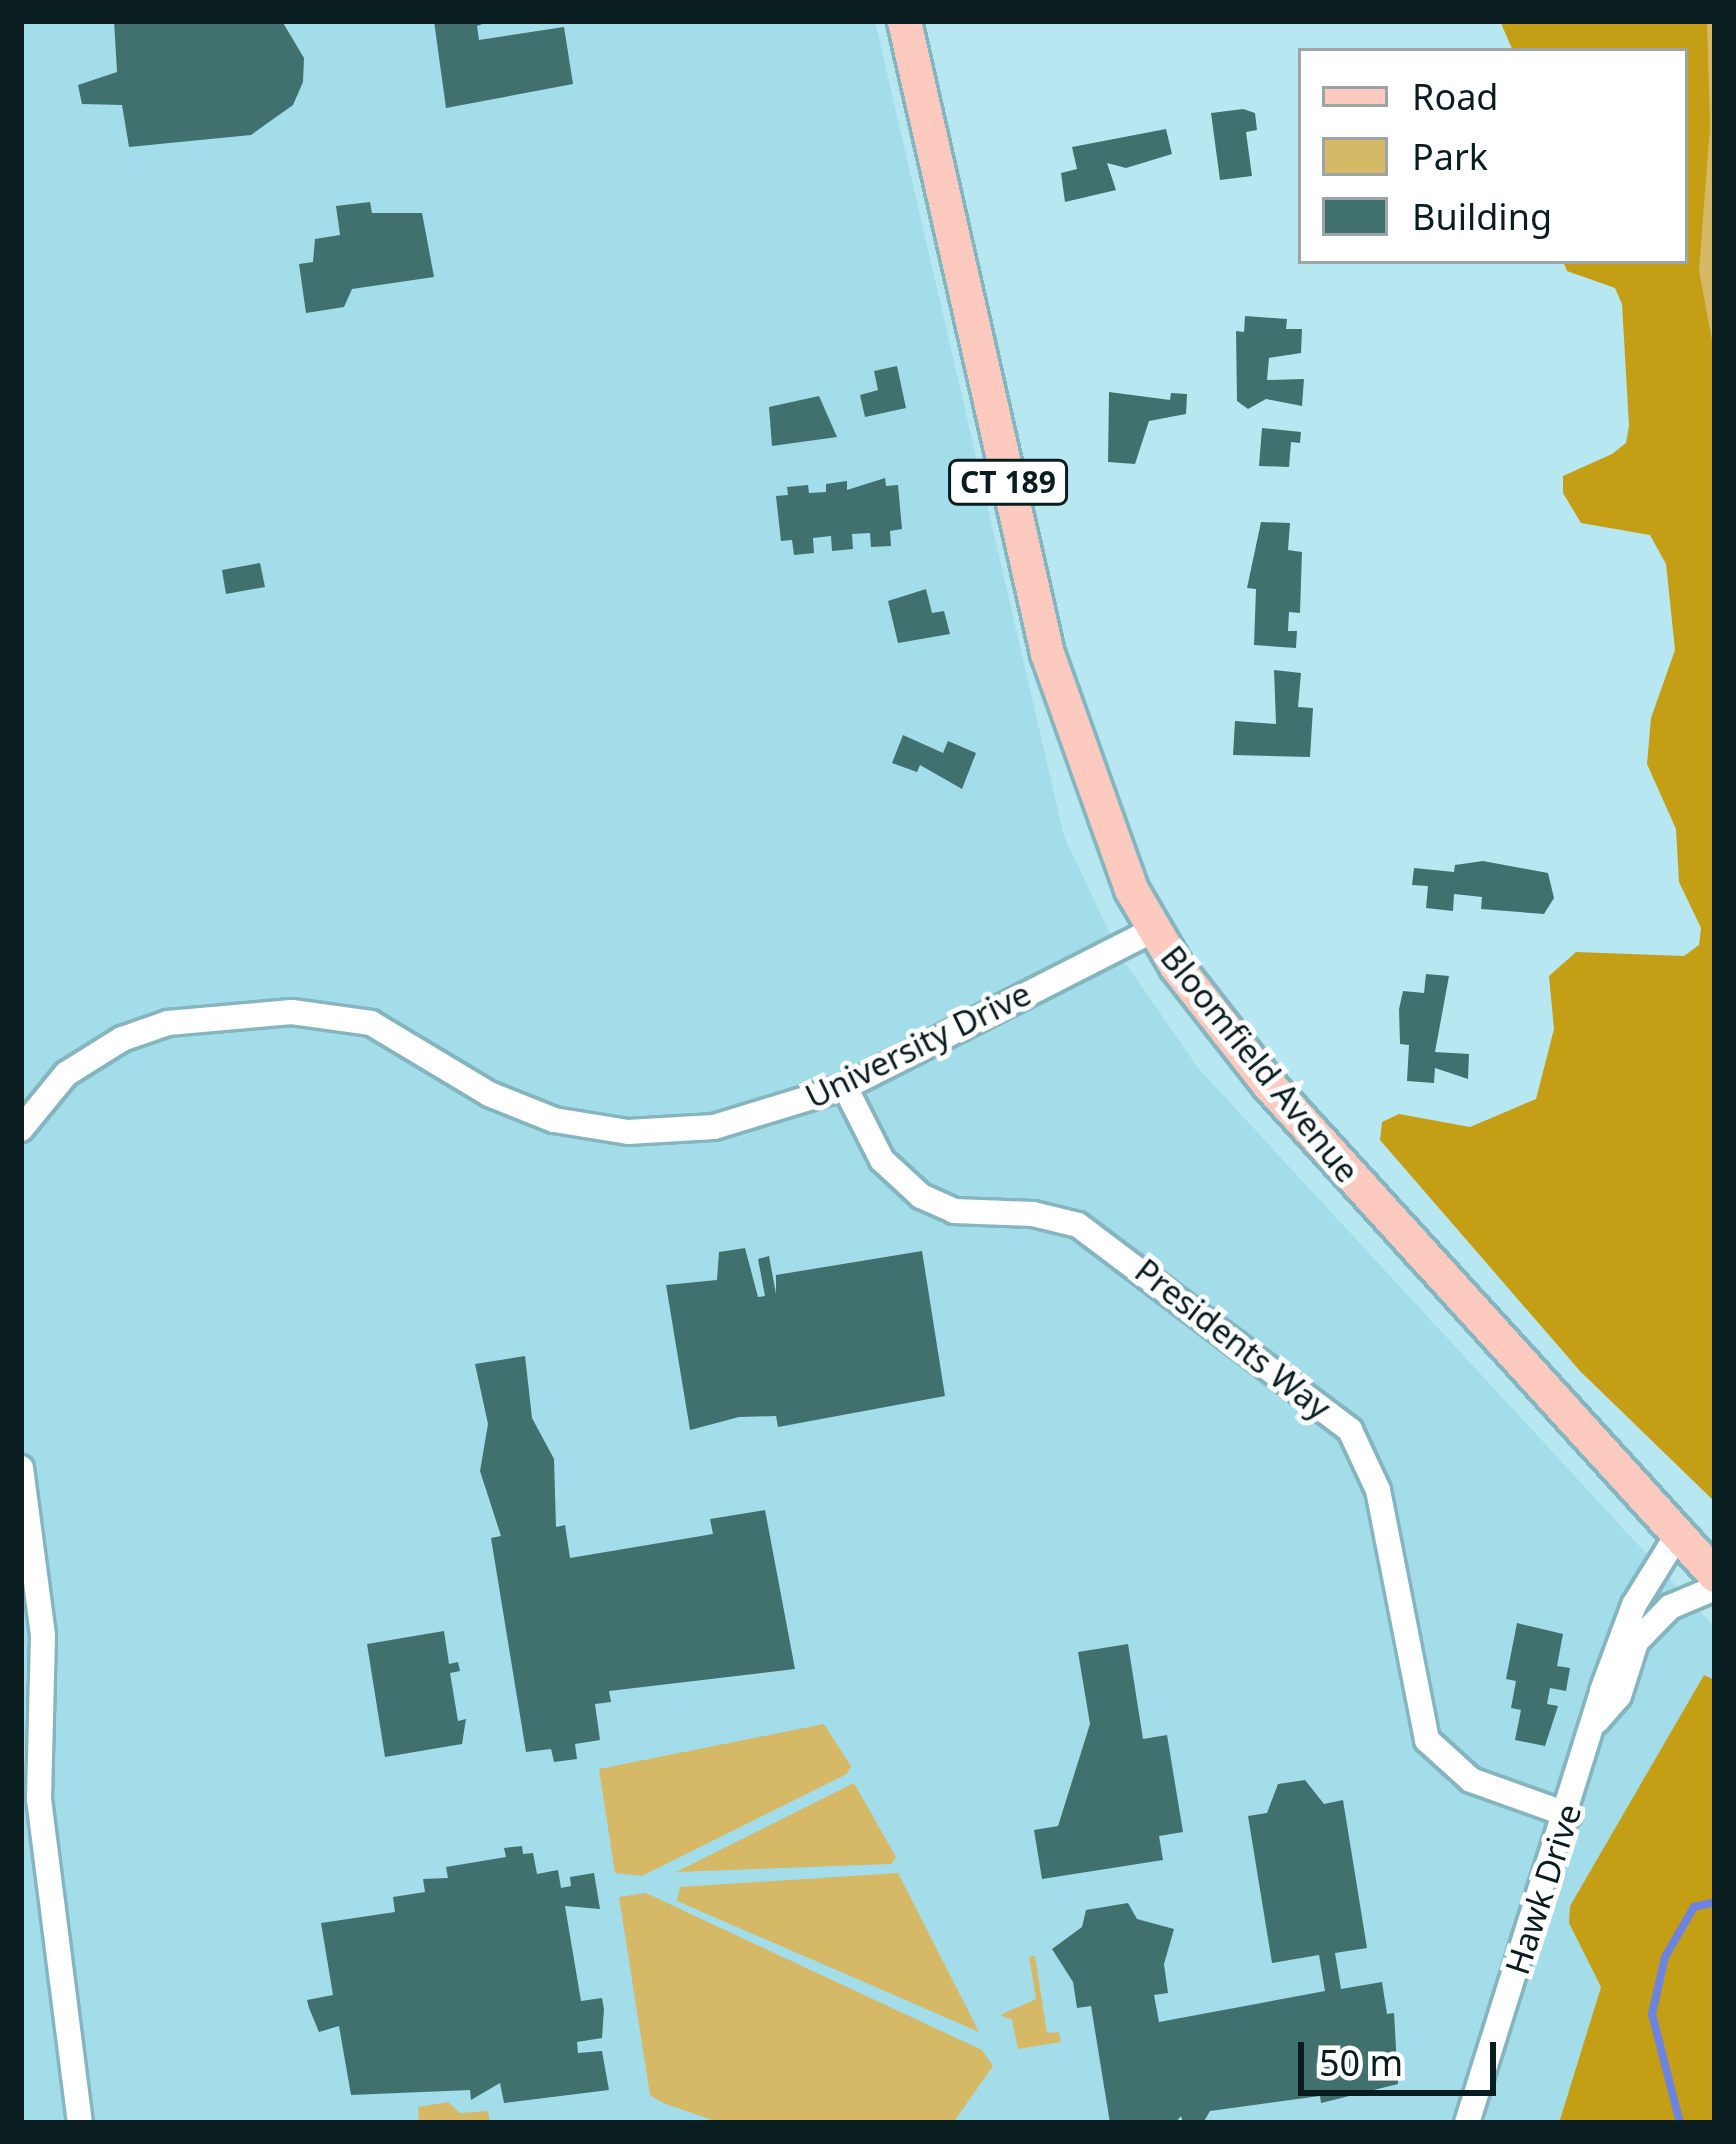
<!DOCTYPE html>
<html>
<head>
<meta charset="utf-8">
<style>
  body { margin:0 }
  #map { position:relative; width:1736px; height:2144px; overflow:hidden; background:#b7e8f2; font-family:"Noto Sans",sans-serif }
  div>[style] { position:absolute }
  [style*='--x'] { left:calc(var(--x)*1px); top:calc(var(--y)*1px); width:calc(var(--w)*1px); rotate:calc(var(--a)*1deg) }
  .built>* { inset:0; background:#a3dde9 }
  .green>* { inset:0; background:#d5b966 }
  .forest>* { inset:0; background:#c49e15 }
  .stream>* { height:8px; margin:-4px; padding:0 4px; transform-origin:4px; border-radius:4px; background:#6c83e0 }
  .building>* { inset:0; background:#41716e }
  .roads { filter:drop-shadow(3px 0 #85b5be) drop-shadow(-3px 0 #85b5be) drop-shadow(0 3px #85b5be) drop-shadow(0 -3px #85b5be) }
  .minor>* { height:24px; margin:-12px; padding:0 12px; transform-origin:12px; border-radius:12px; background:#fff }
  .major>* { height:33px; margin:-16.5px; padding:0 16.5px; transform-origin:16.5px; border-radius:16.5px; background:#fdcac0 }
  span { translate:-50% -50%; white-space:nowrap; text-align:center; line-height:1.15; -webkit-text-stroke:10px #fff; paint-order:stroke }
  .shield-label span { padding:3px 9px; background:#fff; border:3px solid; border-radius:9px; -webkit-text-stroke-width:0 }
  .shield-label { font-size:30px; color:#091c20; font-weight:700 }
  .street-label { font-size:33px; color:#091c20 }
  .frame { position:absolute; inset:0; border:24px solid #091c20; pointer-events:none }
  .legend { position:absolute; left:1298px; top:48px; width:390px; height:216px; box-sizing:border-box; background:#fff; border:3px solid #9da4a6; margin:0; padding:15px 21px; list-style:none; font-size:36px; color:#091c20 }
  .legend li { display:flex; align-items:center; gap:24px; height:60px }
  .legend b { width:60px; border:3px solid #9da4a6 }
  .scale { position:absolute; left:1298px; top:2042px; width:198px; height:54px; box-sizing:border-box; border:6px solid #091c20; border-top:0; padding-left:15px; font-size:36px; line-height:42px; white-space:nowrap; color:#091c20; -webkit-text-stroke:9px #fff; paint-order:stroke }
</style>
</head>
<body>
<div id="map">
  <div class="built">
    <div style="clip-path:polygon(21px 21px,875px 21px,1064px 836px,1121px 957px,1199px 1069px,1715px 1628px,1715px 1680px,1704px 1675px,1570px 1906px,1601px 1987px,1559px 2123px,21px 2123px)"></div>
  </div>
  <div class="green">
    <div style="clip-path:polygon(1647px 21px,1715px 21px,1715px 676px,1685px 261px,1685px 51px)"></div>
    <div style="clip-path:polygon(824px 1724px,851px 1766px,847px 1774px,642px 1876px,615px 1873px,599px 1769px)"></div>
    <div style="clip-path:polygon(854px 1783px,896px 1857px,891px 1864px,676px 1872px)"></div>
    <div style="clip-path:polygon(898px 1873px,979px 2032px,677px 1901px,680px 1887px)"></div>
    <div style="clip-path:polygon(646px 1893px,982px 2050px,993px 2066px,953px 2123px,721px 2123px,663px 2103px,650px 2095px,619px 1897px)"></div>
    <div style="clip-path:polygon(1035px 1956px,1047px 2033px,1059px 2032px,1061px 2042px,1018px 2049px,1012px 2020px,1000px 2015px,1036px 1999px,1029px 1957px)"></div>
    <div style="clip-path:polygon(448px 2102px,460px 2113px,488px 2111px,490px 2123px,419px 2123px,418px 2107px)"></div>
  </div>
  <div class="forest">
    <div style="clip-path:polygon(1500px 21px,1707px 21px,1710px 127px,1699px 271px,1715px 356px,1715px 1502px,1580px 1371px,1380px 1140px,1382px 1122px,1399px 1114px,1470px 1127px,1536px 1099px,1554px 1029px,1549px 976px,1576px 952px,1684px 956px,1699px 945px,1701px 928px,1679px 882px,1676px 829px,1647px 764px,1651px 718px,1675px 650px,1666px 564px,1650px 535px,1581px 523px,1563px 493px,1563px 476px,1612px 454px,1626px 443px,1629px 426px,1622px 304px,1615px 288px,1567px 271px,1563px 261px,1685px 261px,1685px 51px,1513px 51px)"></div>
    <div style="clip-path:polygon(1704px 1675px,1715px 1680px,1715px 2123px,1559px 2123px,1601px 1987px,1569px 1923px,1570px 1906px)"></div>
  </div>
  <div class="stream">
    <div style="--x:1680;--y:2123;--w:113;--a:-104.4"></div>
    <div style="--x:1652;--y:2014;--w:58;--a:-77.2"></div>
    <div style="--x:1665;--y:1957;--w:58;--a:-59.9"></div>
    <div style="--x:1694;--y:1907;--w:22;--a:-13"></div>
  </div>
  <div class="building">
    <div style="clip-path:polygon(114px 21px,282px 21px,304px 58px,303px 82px,293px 105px,251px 135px,129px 147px,122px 105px,82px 104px,78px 85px,117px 72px)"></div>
    <div style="clip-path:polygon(434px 21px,491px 21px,477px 26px,479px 40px,564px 27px,573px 84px,446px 108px)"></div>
    <div style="clip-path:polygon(1243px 109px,1255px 113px,1257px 130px,1246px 132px,1252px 176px,1220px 180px,1211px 113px)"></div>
    <div style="clip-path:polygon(1166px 129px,1172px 154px,1126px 168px,1107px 163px,1116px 190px,1065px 202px,1061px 173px,1077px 169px,1072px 147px)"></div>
    <div style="clip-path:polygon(370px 202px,372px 213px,422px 213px,434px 277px,352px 289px,344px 307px,306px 313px,299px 264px,313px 262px,315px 239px,340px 235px,336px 206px)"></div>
    <div style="clip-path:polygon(1245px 316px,1287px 319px,1286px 329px,1302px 329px,1301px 353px,1269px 358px,1267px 380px,1304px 379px,1302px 406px,1266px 399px,1248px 409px,1237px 401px,1236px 331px,1244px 332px)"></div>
    <div style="clip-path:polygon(897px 366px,906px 408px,865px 417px,860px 395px,878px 390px,874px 371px)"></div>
    <div style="clip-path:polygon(1109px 392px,1170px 400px,1171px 393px,1187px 394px,1186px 414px,1149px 421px,1135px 464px,1108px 462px)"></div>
    <div style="clip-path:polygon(819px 396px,837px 437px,772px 446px,769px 407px)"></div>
    <div style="clip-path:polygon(1262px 428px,1301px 432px,1300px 443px,1291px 442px,1289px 467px,1259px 466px)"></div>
    <div style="clip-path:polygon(885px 478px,886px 486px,898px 485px,902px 529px,890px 531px,891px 546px,871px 547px,870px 533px,852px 534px,853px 549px,832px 551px,831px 536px,813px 538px,814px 553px,794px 555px,792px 540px,781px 541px,776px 496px,788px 495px,787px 487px,808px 485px,809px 493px,826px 492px,826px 484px,847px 481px,847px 490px)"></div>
    <div style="clip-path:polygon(1261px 522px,1290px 523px,1288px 550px,1302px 552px,1300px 613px,1289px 612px,1288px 631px,1297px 631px,1296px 648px,1254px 645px,1256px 589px,1247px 588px)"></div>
    <div style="clip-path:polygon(260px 563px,265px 587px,226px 594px,222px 570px)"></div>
    <div style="clip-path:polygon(926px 589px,932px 613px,944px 611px,950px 634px,898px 643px,888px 601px)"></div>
    <div style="clip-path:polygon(1274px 670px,1301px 673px,1298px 707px,1313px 708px,1310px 757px,1233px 755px,1235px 721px,1276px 724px)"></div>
    <div style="clip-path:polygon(903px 735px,943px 753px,948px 741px,976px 753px,962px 789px,920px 765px,917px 772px,892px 763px)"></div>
    <div style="clip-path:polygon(1483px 861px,1548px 873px,1554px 898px,1544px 914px,1481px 909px,1482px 897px,1454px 894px,1453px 911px,1426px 908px,1428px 886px,1412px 885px,1414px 868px,1454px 872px,1455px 865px)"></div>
    <div style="clip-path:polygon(1426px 974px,1449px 976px,1435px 1052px,1469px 1054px,1468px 1079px,1435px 1068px,1434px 1083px,1407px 1081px,1409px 1045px,1400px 1044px,1399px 1009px,1403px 991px,1424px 993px)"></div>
    <div style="clip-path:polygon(745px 1248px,758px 1297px,765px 1296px,758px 1259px,769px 1256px,776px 1294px,776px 1275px,922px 1251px,945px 1396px,778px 1427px,776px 1416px,739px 1417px,690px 1430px,666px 1285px,717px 1280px,719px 1252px)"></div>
    <div style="clip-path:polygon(525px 1356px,532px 1418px,554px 1459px,556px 1527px,565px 1525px,570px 1558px,713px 1534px,710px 1519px,765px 1510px,795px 1669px,609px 1691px,611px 1702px,595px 1704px,600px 1740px,575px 1744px,577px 1759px,554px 1762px,551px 1749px,526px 1752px,491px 1538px,501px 1536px,480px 1471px,488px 1424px,475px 1364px)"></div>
    <div style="clip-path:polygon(1517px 1623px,1563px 1634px,1557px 1666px,1570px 1668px,1566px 1691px,1550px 1688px,1547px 1704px,1558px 1706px,1545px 1746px,1515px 1740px,1521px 1710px,1511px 1708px,1516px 1681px,1506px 1679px)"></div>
    <div style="clip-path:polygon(444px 1631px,449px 1664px,458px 1662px,460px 1671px,450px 1673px,458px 1721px,466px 1719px,462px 1744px,385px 1757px,367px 1644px)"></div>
    <div style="clip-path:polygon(1128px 1644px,1143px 1739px,1167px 1735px,1183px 1832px,1159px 1836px,1163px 1860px,1042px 1879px,1034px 1830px,1058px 1826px,1090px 1724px,1078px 1652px)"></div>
    <div style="clip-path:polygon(1305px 1780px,1324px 1804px,1343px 1800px,1367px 1948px,1335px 1953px,1341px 1989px,1382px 1982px,1387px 2014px,1394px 2013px,1398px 2084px,1321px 2103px,1320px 2096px,1210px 2111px,1203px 2123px,1183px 2123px,1181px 2116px,1175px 2123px,1110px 2123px,1091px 2006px,1077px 2008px,1073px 1982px,1052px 1949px,1082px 1927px,1086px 1910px,1128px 1903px,1137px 1919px,1174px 1929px,1164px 1964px,1168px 1993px,1154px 1995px,1159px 2022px,1325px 1991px,1319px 1955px,1272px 1963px,1248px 1816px,1267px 1813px,1278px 1784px)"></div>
    <div style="clip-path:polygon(522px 1846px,523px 1854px,533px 1853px,537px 1874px,558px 1870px,561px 1888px,571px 1886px,570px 1877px,594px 1873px,600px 1909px,565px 1906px,581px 2001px,602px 1998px,604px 2009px,602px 2038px,577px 2042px,578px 2053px,602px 2051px,609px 2090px,504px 2103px,500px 2083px,471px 2100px,470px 2090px,351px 2095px,339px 2026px,319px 2032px,309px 2008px,307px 2000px,333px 1995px,321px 1923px,395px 1912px,393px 1897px,425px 1892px,423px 1879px,448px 1878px,446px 1867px,506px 1857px,504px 1848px)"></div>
  </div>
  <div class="roads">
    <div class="minor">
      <div style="--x:845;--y:1087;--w:82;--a:63.1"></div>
      <div style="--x:882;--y:1160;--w:53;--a:42.7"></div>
      <div style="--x:921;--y:1196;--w:36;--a:24"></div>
      <div style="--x:954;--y:1211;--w:79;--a:2.2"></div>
      <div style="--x:1033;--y:1214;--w:46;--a:13.7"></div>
      <div style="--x:1078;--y:1225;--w:341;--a:37"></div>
      <div style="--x:1350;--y:1430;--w:66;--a:65"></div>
      <div style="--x:1378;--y:1490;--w:255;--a:78.9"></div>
      <div style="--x:1427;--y:1740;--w:59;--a:42.3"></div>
      <div style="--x:1471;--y:1780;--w:104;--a:19.7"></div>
      <div style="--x:21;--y:1129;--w:71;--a:-50.7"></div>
      <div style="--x:66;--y:1074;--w:66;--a:-32"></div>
      <div style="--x:122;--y:1039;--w:49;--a:-19.2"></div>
      <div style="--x:168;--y:1023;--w:124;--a:-5.1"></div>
      <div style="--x:292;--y:1012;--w:80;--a:7.9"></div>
      <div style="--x:371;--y:1023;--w:138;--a:31"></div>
      <div style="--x:489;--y:1094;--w:70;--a:21.8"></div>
      <div style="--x:554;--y:1120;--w:75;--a:9.2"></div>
      <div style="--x:628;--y:1132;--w:86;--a:-3.3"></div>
      <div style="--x:714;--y:1127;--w:137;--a:-17"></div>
      <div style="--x:845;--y:1087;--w:346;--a:-27"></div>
      <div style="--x:21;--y:1468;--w:168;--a:82.5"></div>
      <div style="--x:43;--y:1635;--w:164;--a:91.4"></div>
      <div style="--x:39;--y:1799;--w:327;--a:82.8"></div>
      <div style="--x:1597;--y:1721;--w:33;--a:-49"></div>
      <div style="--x:1619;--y:1696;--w:57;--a:-72.5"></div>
      <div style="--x:1636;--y:1642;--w:49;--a:-45.8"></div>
      <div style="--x:1670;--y:1607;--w:49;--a:-22.9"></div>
      <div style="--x:1467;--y:2123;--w:453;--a:-72.6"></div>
      <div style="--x:1602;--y:1691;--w:92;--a:-69.6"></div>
      <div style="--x:1634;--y:1605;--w:84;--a:-58.2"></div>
    </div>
    <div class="major">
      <div style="--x:904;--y:21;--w:648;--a:77.25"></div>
      <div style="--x:1047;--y:653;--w:251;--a:70.4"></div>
      <div style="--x:1131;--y:889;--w:89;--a:59.7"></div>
      <div style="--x:1176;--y:966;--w:151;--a:52"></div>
      <div style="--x:1269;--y:1085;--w:663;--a:47.69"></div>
    </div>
  </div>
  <div class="shield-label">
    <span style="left:1008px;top:482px">CT 189</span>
  </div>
  <div class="street-label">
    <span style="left:918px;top:1045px;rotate:-26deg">University Drive</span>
    <span style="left:1260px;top:1064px;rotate:51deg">Bloomfield Avenue</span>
    <span style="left:1233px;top:1339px;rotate:38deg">Presidents Way</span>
    <span style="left:1543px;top:1889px;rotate:-72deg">Hawk Drive</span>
  </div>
  <div class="frame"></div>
  <ul class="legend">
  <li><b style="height:15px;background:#fdcac0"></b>Road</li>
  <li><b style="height:33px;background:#d5b966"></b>Park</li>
  <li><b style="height:33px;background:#41716e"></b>Building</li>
  </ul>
  <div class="scale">50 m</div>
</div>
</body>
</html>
